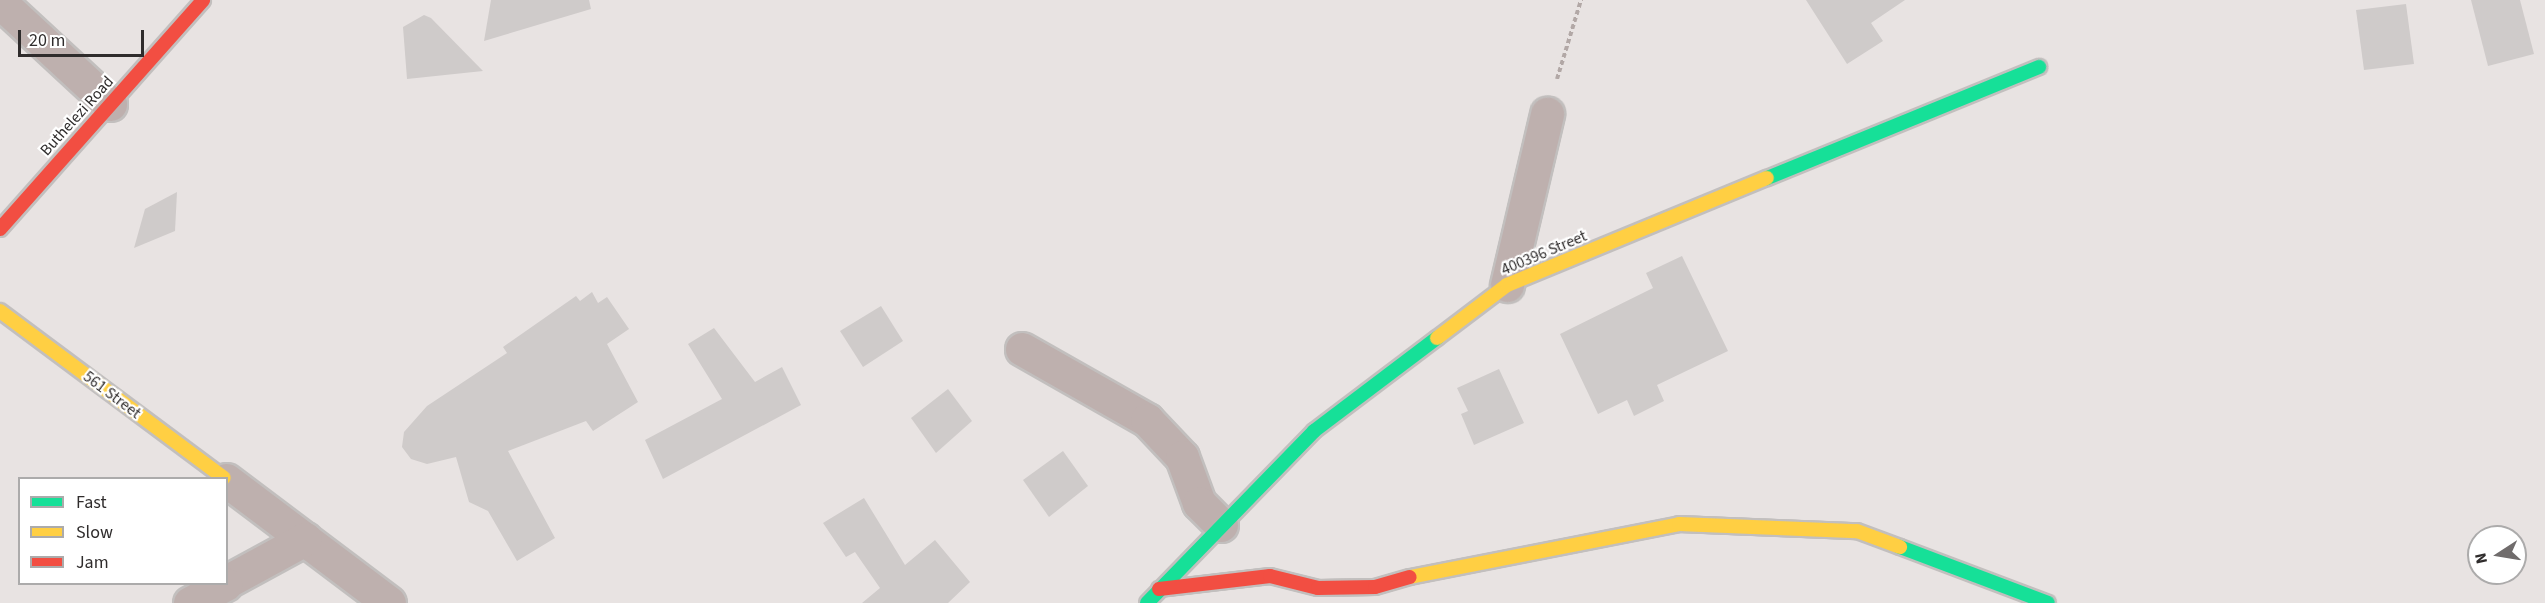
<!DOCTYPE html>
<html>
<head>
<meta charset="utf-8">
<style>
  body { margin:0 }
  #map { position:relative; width:2545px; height:603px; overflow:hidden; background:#e8e3e2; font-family:"Source Sans 3",sans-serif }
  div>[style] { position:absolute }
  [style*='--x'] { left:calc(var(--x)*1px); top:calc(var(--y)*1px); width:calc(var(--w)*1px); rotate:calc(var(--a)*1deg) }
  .building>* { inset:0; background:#cfcbca }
  .path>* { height:4px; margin-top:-2px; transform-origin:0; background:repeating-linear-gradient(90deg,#b2a8a6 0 4.5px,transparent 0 7.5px) }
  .roads { filter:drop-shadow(2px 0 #c2bfbe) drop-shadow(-2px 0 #c2bfbe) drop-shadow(0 2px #c2bfbe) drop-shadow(0 -2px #c2bfbe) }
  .street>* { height:33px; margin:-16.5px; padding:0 16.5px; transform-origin:16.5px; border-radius:16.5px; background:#beb0ae }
  .fast>* { height:14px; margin:-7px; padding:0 7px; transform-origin:7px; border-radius:7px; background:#16e098 }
  .slow>* { height:14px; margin:-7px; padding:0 7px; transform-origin:7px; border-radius:7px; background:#ffcf43 }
  .jam>* { height:14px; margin:-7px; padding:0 7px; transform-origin:7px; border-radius:7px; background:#f24e42 }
  span { translate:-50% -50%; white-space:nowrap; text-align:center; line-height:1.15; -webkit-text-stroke:4.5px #fff; paint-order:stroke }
  .street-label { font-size:16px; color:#2f2c2c }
  .legend { position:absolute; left:18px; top:477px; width:210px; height:108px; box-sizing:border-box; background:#fff; border:2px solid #acabab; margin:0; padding:8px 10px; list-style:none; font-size:18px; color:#2f2c2c }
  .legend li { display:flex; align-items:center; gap:12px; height:30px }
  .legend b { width:30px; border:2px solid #acabab }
  .north { position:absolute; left:2467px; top:525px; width:60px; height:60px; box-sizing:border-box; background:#fff; border:2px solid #acabab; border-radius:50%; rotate:258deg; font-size:16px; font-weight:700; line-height:24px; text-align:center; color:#2f2c2c }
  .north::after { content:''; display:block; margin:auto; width:21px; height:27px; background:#706c6c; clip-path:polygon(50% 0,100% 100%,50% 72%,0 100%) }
  .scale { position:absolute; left:18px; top:30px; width:126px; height:27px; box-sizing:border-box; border:3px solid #2f2c2c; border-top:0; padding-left:8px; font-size:18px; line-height:21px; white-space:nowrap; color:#2f2c2c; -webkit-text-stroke:4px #fff; paint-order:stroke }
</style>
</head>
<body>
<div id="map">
  <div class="building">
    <div style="clip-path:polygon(491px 0,589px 0,591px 9px,484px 41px)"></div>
    <div style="clip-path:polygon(1806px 0,1905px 0,1871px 23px,1883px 41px,1847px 64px)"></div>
    <div style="clip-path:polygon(2471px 0,2520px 0,2534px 54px,2488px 66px)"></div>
    <div style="clip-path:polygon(2406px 4px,2414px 64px,2364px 70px,2356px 10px)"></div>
    <div style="clip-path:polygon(424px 15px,431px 18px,483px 71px,407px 79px,403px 27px)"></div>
    <div style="clip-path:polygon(177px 192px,175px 231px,134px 248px,145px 209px)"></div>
    <div style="clip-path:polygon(1682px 256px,1728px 351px,1657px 385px,1664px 401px,1634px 416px,1627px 400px,1598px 414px,1560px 334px,1653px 288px,1646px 273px)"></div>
    <div style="clip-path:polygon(592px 292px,598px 303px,607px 297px,629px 329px,607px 344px,638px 402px,593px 431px,586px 421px,508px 451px,555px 538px,517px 561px,488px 511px,469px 502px,456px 457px,427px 464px,411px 459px,402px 447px,404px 432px,427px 406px,507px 353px,503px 347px,576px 296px,580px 301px)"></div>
    <div style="clip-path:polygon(881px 306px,903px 341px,863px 367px,840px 331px)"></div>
    <div style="clip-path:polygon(714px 328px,755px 382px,782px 367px,801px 405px,663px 479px,645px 440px,722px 399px,688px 344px)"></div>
    <div style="clip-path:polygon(1499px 369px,1524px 423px,1474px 445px,1461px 414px,1468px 411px,1457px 388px)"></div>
    <div style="clip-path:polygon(948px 389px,972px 421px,936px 453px,911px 418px)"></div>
    <div style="clip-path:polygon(1063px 451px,1088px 486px,1049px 517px,1023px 480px)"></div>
    <div style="clip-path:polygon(864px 498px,905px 565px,935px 540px,970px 582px,948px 603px,862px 603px,880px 588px,855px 552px,846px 557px,823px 523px)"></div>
  </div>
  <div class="path">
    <div style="--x:1557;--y:79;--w:83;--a:-73.1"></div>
  </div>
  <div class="roads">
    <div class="street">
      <div style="--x:0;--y:2;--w:150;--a:42.8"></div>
      <div style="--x:1507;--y:285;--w:176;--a:-76.8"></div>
      <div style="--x:1022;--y:349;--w:144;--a:29.6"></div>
      <div style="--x:1147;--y:420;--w:51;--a:46.6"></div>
      <div style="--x:1182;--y:457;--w:49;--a:69.7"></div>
      <div style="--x:1199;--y:503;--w:31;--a:45"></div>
      <div style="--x:226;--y:480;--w:204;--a:37"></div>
      <div style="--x:226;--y:582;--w:90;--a:-28.6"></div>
      <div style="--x:190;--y:603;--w:40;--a:-28"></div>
    </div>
    <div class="fast">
      <div style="--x:1767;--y:178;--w:294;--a:-22.2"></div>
      <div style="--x:1900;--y:547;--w:158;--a:20.7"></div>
      <div style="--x:1147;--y:603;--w:240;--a:-45.8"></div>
      <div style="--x:1314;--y:431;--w:154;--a:-37.1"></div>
    </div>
    <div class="slow">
      <div style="--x:0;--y:311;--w:279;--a:36.7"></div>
      <div style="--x:1437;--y:338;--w:88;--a:-37.1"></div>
      <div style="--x:1507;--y:285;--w:281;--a:-22.4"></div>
      <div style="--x:1410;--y:577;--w:274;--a:-11.1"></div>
      <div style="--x:1679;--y:524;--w:178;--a:2.3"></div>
      <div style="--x:1857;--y:531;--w:46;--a:20.4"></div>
    </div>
    <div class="jam">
      <div style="--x:0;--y:229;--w:306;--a:-48.4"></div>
      <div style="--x:1159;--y:589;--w:112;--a:-6.7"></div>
      <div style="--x:1270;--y:576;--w:49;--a:14"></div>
      <div style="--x:1318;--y:588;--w:57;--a:-1"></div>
      <div style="--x:1375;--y:587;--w:36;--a:-16"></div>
    </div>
  </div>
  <div class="street-label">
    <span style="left:77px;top:116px;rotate:-48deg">Buthelezi Road</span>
    <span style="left:1544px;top:253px;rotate:-23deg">400396 Street</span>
    <span style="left:112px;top:395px;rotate:37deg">561 Street</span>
  </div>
  <ul class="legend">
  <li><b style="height:8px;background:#16e098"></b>Fast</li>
  <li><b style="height:8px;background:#ffcf43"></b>Slow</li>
  <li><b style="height:8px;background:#f24e42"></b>Jam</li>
  </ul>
  <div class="north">N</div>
  <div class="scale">20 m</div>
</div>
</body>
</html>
